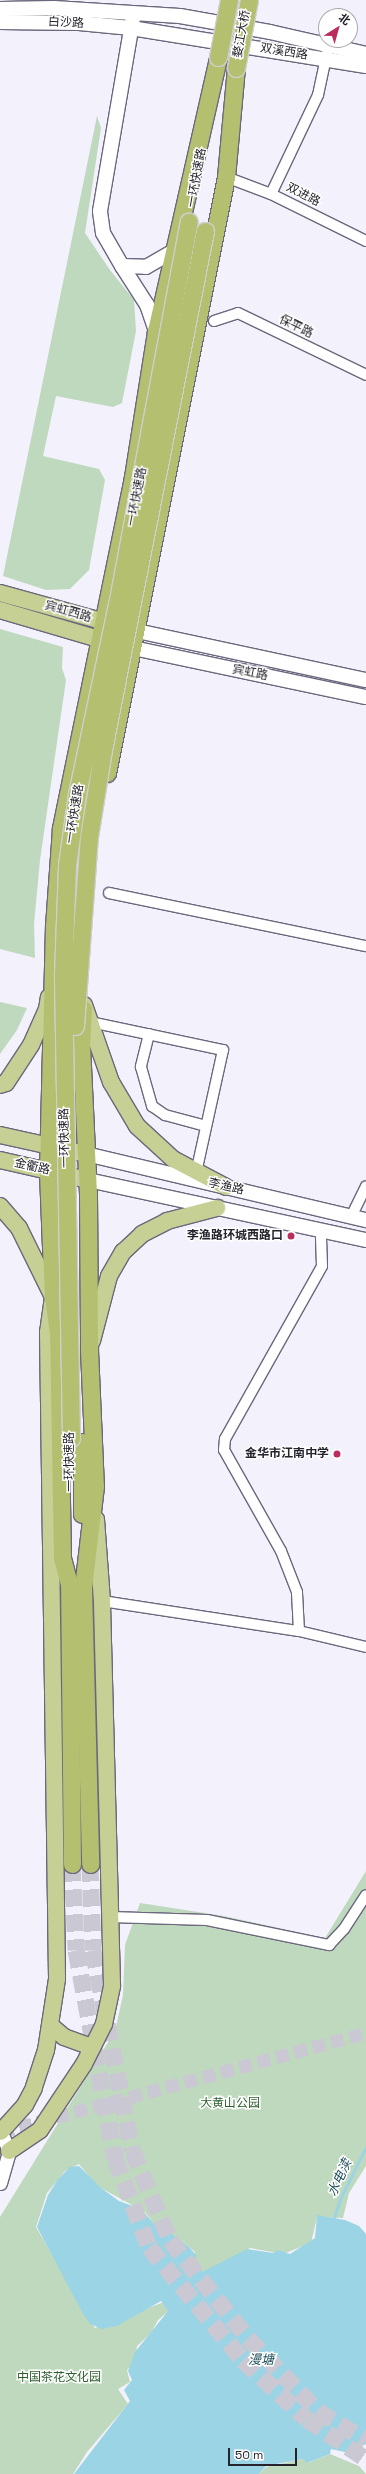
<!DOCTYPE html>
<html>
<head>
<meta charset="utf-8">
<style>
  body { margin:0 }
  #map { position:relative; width:366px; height:2474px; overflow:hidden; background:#f3f1fb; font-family:"Space Grotesk","Noto Sans SC",sans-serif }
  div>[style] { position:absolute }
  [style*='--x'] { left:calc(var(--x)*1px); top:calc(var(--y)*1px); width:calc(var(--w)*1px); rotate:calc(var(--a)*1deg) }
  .green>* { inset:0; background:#bfd9bf }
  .water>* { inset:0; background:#9bd4e4 }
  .stream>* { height:2.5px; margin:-1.25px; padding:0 1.25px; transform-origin:1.25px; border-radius:1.25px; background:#9bd4e4 }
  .tertiary-tunnel>* { height:13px; margin-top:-6.5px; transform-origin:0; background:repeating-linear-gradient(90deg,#cac8d2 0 13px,transparent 0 19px) }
  .trunk-tunnel>* { height:17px; margin-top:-8.5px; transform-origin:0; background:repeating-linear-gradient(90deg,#cac8d2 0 17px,transparent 0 25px) }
  .roads { filter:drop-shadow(1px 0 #6c677d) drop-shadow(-1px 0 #6c677d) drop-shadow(0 1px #6c677d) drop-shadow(0 -1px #6c677d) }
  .minor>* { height:10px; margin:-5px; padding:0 5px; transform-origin:5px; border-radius:5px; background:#fff }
  .tertiary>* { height:13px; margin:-6.5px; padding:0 6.5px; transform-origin:6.5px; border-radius:6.5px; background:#fff }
  .secondary>* { height:14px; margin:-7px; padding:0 7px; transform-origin:7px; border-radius:7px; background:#fff }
  .primary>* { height:16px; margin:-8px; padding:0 8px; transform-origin:8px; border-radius:8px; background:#c7d094 }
  .trunk>* { height:17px; margin:-8.5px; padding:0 8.5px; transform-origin:8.5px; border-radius:8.5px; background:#b4c070 }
  .bridges { filter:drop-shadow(1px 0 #cfcfd1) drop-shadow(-1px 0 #cfcfd1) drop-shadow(0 1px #cfcfd1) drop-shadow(0 -1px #cfcfd1) }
  .trunk-bridge>* { height:17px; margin:-8.5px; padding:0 8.5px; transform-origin:8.5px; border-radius:8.5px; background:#b4c070 }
  .dots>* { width:11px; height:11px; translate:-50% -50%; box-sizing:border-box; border:2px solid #fff; border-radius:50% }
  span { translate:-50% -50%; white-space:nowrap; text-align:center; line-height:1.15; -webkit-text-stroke:3px #fff; paint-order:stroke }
  .street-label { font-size:12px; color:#25232c }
  .poi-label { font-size:12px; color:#25232c; font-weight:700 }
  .right { translate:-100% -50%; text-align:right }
  .park-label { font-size:12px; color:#2d5e2e }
  .water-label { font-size:13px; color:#1e4f5b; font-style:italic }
  .north { position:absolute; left:318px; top:8px; width:40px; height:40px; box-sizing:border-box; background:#fff; border:1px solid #a8a7ab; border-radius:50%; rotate:37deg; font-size:11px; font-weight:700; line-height:16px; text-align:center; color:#25232c }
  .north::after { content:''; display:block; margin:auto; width:14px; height:18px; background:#bb2d5f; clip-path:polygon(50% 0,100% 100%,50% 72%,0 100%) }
  .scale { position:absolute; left:228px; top:2448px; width:69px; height:18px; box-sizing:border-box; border:2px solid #25232c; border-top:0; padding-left:5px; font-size:12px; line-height:14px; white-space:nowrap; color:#25232c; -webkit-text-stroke:3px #fff; paint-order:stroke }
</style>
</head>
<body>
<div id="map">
  <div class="green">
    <div style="clip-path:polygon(97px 116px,101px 128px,85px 233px,110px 270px,134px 300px,136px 331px,122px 403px,113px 407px,56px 396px,43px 456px,99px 469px,105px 480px,89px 570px,70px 589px,46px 590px,3px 576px)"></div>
    <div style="clip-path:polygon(0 629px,63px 647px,62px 668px,66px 680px,40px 860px,34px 924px,35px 958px,0 949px)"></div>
    <div style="clip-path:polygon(0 1002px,27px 1008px,17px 1030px,0 1054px)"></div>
    <div style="clip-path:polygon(366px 1871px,366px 2166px,349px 2193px,343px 2218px,317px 2217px,311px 2243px,283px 2254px,250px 2248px,202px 2273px,192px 2262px,195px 2252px,178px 2238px,154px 2224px,145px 2212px,97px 2186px,79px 2164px,65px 2171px,47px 2193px,36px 2227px,95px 2328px,164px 2302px,170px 2310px,158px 2320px,151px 2333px,137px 2346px,135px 2361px,127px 2370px,130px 2382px,118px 2389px,128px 2404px,87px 2452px,73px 2474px,0 2474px,0 2217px,115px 2031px,123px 1995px,125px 1945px,140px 1903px,224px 1916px,325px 1938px)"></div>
    <div style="clip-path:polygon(330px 2454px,359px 2466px,366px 2474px,259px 2474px,266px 2467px,303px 2459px,308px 2463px)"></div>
  </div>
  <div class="water">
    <div style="clip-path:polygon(79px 2166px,101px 2188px,119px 2201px,141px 2209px,156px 2226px,172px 2234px,189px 2247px,197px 2256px,193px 2262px,202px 2272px,247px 2249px,273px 2253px,278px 2250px,290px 2254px,315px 2238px,317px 2215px,345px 2220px,359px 2226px,366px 2234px,366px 2444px,349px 2453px,331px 2449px,330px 2454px,307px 2463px,303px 2459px,266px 2466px,259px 2474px,74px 2474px,130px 2401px,124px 2390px,132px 2380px,128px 2371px,135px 2352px,168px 2311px,161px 2301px,117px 2326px,101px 2329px,89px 2323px,82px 2312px,37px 2227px,48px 2195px,58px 2179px,70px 2167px)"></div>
  </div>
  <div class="stream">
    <div style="--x:333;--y:2221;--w:25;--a:-72"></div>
    <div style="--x:341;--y:2197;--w:56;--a:-63.4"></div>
  </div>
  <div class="tertiary-tunnel">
    <div style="--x:1;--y:2132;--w:378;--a:-15.2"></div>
  </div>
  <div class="trunk-tunnel">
    <div style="--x:72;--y:1864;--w:86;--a:87.3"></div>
    <div style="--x:76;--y:1950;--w:212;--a:79.4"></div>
    <div style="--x:115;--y:2158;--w:95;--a:69.1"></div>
    <div style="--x:149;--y:2247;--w:147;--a:50.2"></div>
    <div style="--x:243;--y:2360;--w:87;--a:42.7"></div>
    <div style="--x:307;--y:2419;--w:71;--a:34.1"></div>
    <div style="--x:90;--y:1864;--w:86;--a:88"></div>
    <div style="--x:93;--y:1950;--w:204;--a:79"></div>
    <div style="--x:132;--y:2150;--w:98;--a:67.1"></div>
    <div style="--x:170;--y:2240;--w:125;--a:51.5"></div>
    <div style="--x:248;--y:2338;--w:101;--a:46.2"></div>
    <div style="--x:318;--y:2411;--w:56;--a:31.1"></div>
  </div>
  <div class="roads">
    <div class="minor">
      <div style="--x:226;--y:177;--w:48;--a:20.7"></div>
      <div style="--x:271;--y:194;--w:106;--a:26.3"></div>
      <div style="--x:271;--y:194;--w:110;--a:-64.6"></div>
      <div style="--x:318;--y:95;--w:43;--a:-77.9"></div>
      <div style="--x:214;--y:321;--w:25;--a:-18"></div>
      <div style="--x:238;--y:313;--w:142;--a:25.8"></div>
      <div style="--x:109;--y:893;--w:262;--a:11.7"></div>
      <div style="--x:90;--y:1022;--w:136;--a:11.9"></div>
      <div style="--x:223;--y:1050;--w:130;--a:102.4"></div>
      <div style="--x:149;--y:1034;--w:34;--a:104"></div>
      <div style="--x:141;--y:1067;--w:41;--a:74.2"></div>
      <div style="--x:152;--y:1106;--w:16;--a:35"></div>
      <div style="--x:165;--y:1115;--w:42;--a:15"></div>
      <div style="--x:351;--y:1217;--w:34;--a:-64"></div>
      <div style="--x:102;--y:1601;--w:199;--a:8.7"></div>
      <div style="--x:299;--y:1631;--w:69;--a:13.4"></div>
      <div style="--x:299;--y:1631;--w:39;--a:-93"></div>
      <div style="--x:297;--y:1592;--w:44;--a:-111.3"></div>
      <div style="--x:281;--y:1551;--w:116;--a:-119.4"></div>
      <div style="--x:224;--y:1450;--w:11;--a:-85"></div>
      <div style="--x:225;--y:1439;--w:198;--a:-60.7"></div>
      <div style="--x:322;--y:1266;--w:36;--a:-92"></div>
      <div style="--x:110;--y:1917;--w:97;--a:1.8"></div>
      <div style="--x:207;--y:1920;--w:125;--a:11.6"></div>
      <div style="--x:329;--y:1945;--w:22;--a:-47"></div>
      <div style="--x:344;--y:1929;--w:40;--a:-57.1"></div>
    </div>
    <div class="tertiary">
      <div style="--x:0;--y:2183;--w:33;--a:-74"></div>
      <div style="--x:9;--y:2151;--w:21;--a:-113"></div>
    </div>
    <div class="secondary">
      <div style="--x:0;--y:9;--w:54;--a:-1.1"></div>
      <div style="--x:54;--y:8;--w:126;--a:3.6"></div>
      <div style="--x:180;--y:16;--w:91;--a:10.1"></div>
      <div style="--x:270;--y:32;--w:98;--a:12.9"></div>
      <div style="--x:0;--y:22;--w:79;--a:0.7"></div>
      <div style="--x:79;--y:23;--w:52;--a:5.5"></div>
      <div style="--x:131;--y:28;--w:238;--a:9.2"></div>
      <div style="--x:122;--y:266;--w:38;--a:-120"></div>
      <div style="--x:103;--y:233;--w:22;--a:-98"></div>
      <div style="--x:100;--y:211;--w:196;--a:-80.3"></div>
      <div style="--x:156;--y:331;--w:28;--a:-109"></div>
      <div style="--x:147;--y:305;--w:46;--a:-122.7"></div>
      <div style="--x:122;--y:266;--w:24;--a:2"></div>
      <div style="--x:146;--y:267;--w:30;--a:-30"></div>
      <div style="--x:137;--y:631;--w:234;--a:12.1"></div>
      <div style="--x:133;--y:648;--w:238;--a:11.9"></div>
      <div style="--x:86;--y:1154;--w:288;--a:13.3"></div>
      <div style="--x:88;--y:1180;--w:284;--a:12.2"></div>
    </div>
    <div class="primary">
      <div style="--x:0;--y:593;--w:120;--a:15.4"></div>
      <div style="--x:0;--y:610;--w:117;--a:16.4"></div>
      <div style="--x:84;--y:1005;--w:82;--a:70.7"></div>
      <div style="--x:111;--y:1082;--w:51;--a:59.4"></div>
      <div style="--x:137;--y:1126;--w:49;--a:42.5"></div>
      <div style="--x:173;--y:1159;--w:60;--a:27.8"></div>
      <div style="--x:0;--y:1085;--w:6;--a:-18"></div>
      <div style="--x:6;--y:1083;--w:45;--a:-56.7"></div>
      <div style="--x:31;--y:1045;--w:39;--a:-66"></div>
      <div style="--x:47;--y:1009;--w:12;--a:-81"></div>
      <div style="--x:0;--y:1135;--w:88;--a:12.5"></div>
      <div style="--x:0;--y:1160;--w:90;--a:12.8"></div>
      <div style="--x:0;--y:1206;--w:29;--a:49"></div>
      <div style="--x:19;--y:1228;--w:77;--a:63.8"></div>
      <div style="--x:53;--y:1297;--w:35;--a:98"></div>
      <div style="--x:48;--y:1332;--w:647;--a:89.2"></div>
      <div style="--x:57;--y:1979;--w:72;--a:98.8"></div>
      <div style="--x:46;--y:2050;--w:40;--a:108"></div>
      <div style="--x:34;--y:2088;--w:19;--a:118"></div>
      <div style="--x:25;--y:2105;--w:36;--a:132"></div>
      <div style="--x:92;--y:1341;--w:67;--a:-75.3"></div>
      <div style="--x:109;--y:1276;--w:28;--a:-60"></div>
      <div style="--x:123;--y:1252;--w:26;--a:-43"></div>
      <div style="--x:142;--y:1234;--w:28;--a:-27"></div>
      <div style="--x:167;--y:1221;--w:52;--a:-14.6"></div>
      <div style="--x:51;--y:2026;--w:17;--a:40"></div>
      <div style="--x:64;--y:2037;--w:30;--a:20"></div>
      <div style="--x:9;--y:2151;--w:37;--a:-34"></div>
      <div style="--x:40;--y:2130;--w:79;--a:-56.3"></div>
      <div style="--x:84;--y:2064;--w:45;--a:-63.4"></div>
      <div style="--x:104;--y:2024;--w:40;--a:-78"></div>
      <div style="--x:112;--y:1985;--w:384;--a:-91.5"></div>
      <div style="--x:102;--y:1601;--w:82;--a:-94.2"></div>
    </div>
    <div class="trunk">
      <div style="--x:107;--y:773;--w:608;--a:-78.71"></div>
      <div style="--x:226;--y:177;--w:109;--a:-84.8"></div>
      <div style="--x:83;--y:1009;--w:36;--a:93"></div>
      <div style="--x:81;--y:1045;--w:150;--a:87.3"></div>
      <div style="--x:88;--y:1195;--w:155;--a:89.6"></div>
      <div style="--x:89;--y:1350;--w:136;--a:87.5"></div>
      <div style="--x:95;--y:1486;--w:103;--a:96.7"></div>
      <div style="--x:83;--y:1588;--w:276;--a:88.5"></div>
      <div style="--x:82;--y:1442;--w:72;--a:90"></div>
      <div style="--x:72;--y:1864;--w:280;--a:-90.6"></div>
      <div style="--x:69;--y:1584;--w:27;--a:-105"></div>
      <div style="--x:62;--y:1558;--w:225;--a:-91"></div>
      <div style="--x:58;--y:1333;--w:36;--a:-98"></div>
      <div style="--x:53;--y:1297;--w:126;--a:-92.3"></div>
      <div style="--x:48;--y:1171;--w:245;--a:-88.6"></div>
      <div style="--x:54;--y:926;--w:98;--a:-85.9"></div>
      <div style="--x:61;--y:828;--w:358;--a:-78.4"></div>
      <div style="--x:133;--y:477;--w:148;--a:-81"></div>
      <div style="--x:156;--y:331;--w:281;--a:-77.2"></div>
    </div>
  </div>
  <div class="bridges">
    <div class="trunk-bridge">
      <div style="--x:218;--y:57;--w:58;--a:-79.1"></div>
      <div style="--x:236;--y:68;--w:69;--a:-79.2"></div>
      <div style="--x:75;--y:1026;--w:190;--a:-85.8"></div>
      <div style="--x:89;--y:837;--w:88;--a:-80.9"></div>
      <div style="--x:103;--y:750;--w:529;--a:-78.88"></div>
      <div style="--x:71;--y:1438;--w:464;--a:-91"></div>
      <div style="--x:63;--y:974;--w:109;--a:-87.9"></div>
      <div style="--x:67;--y:865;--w:72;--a:-82"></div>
      <div style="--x:77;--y:794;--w:193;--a:-78.1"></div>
      <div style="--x:117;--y:605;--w:390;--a:-79.4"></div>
    </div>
  </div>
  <div class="dots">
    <div style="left:291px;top:1236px;background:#bb2d5f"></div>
    <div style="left:337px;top:1454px;background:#bb2d5f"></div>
  </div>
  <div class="street-label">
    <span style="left:66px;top:23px;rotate:3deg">白沙路</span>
    <span style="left:242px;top:34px;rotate:-80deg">婺江大桥</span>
    <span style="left:284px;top:52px;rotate:9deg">双溪西路</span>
    <span style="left:197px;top:178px;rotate:-80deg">一环快速路</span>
    <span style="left:303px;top:195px;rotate:27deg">双进路</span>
    <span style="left:296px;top:327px;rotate:26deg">保平路</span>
    <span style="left:137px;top:497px;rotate:-79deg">一环快速路</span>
    <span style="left:68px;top:612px;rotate:16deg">宾虹西路</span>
    <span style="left:250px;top:673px;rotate:11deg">宾虹路</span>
    <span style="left:75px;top:814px;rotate:-81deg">一环快速路</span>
    <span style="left:65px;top:1138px;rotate:-91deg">一环快速路</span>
    <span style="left:32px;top:1167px;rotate:13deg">金衢路</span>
    <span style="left:226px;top:1187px;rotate:13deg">李渔路</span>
    <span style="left:70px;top:1462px;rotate:-90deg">一环快速路</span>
  </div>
  <div class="poi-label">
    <span class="right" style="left:283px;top:1236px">李渔路环城西路口</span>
    <span class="right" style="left:329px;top:1454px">金华市江南中学</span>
  </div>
  <div class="park-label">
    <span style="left:230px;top:2104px">大黄山公园</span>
    <span style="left:59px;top:2378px">中国茶花文化园</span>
  </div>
  <div class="water-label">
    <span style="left:340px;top:2178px;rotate:-65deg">水电渎</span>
    <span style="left:261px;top:2360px">漫塘</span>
  </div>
  <div class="north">北</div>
  <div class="scale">50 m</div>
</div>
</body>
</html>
